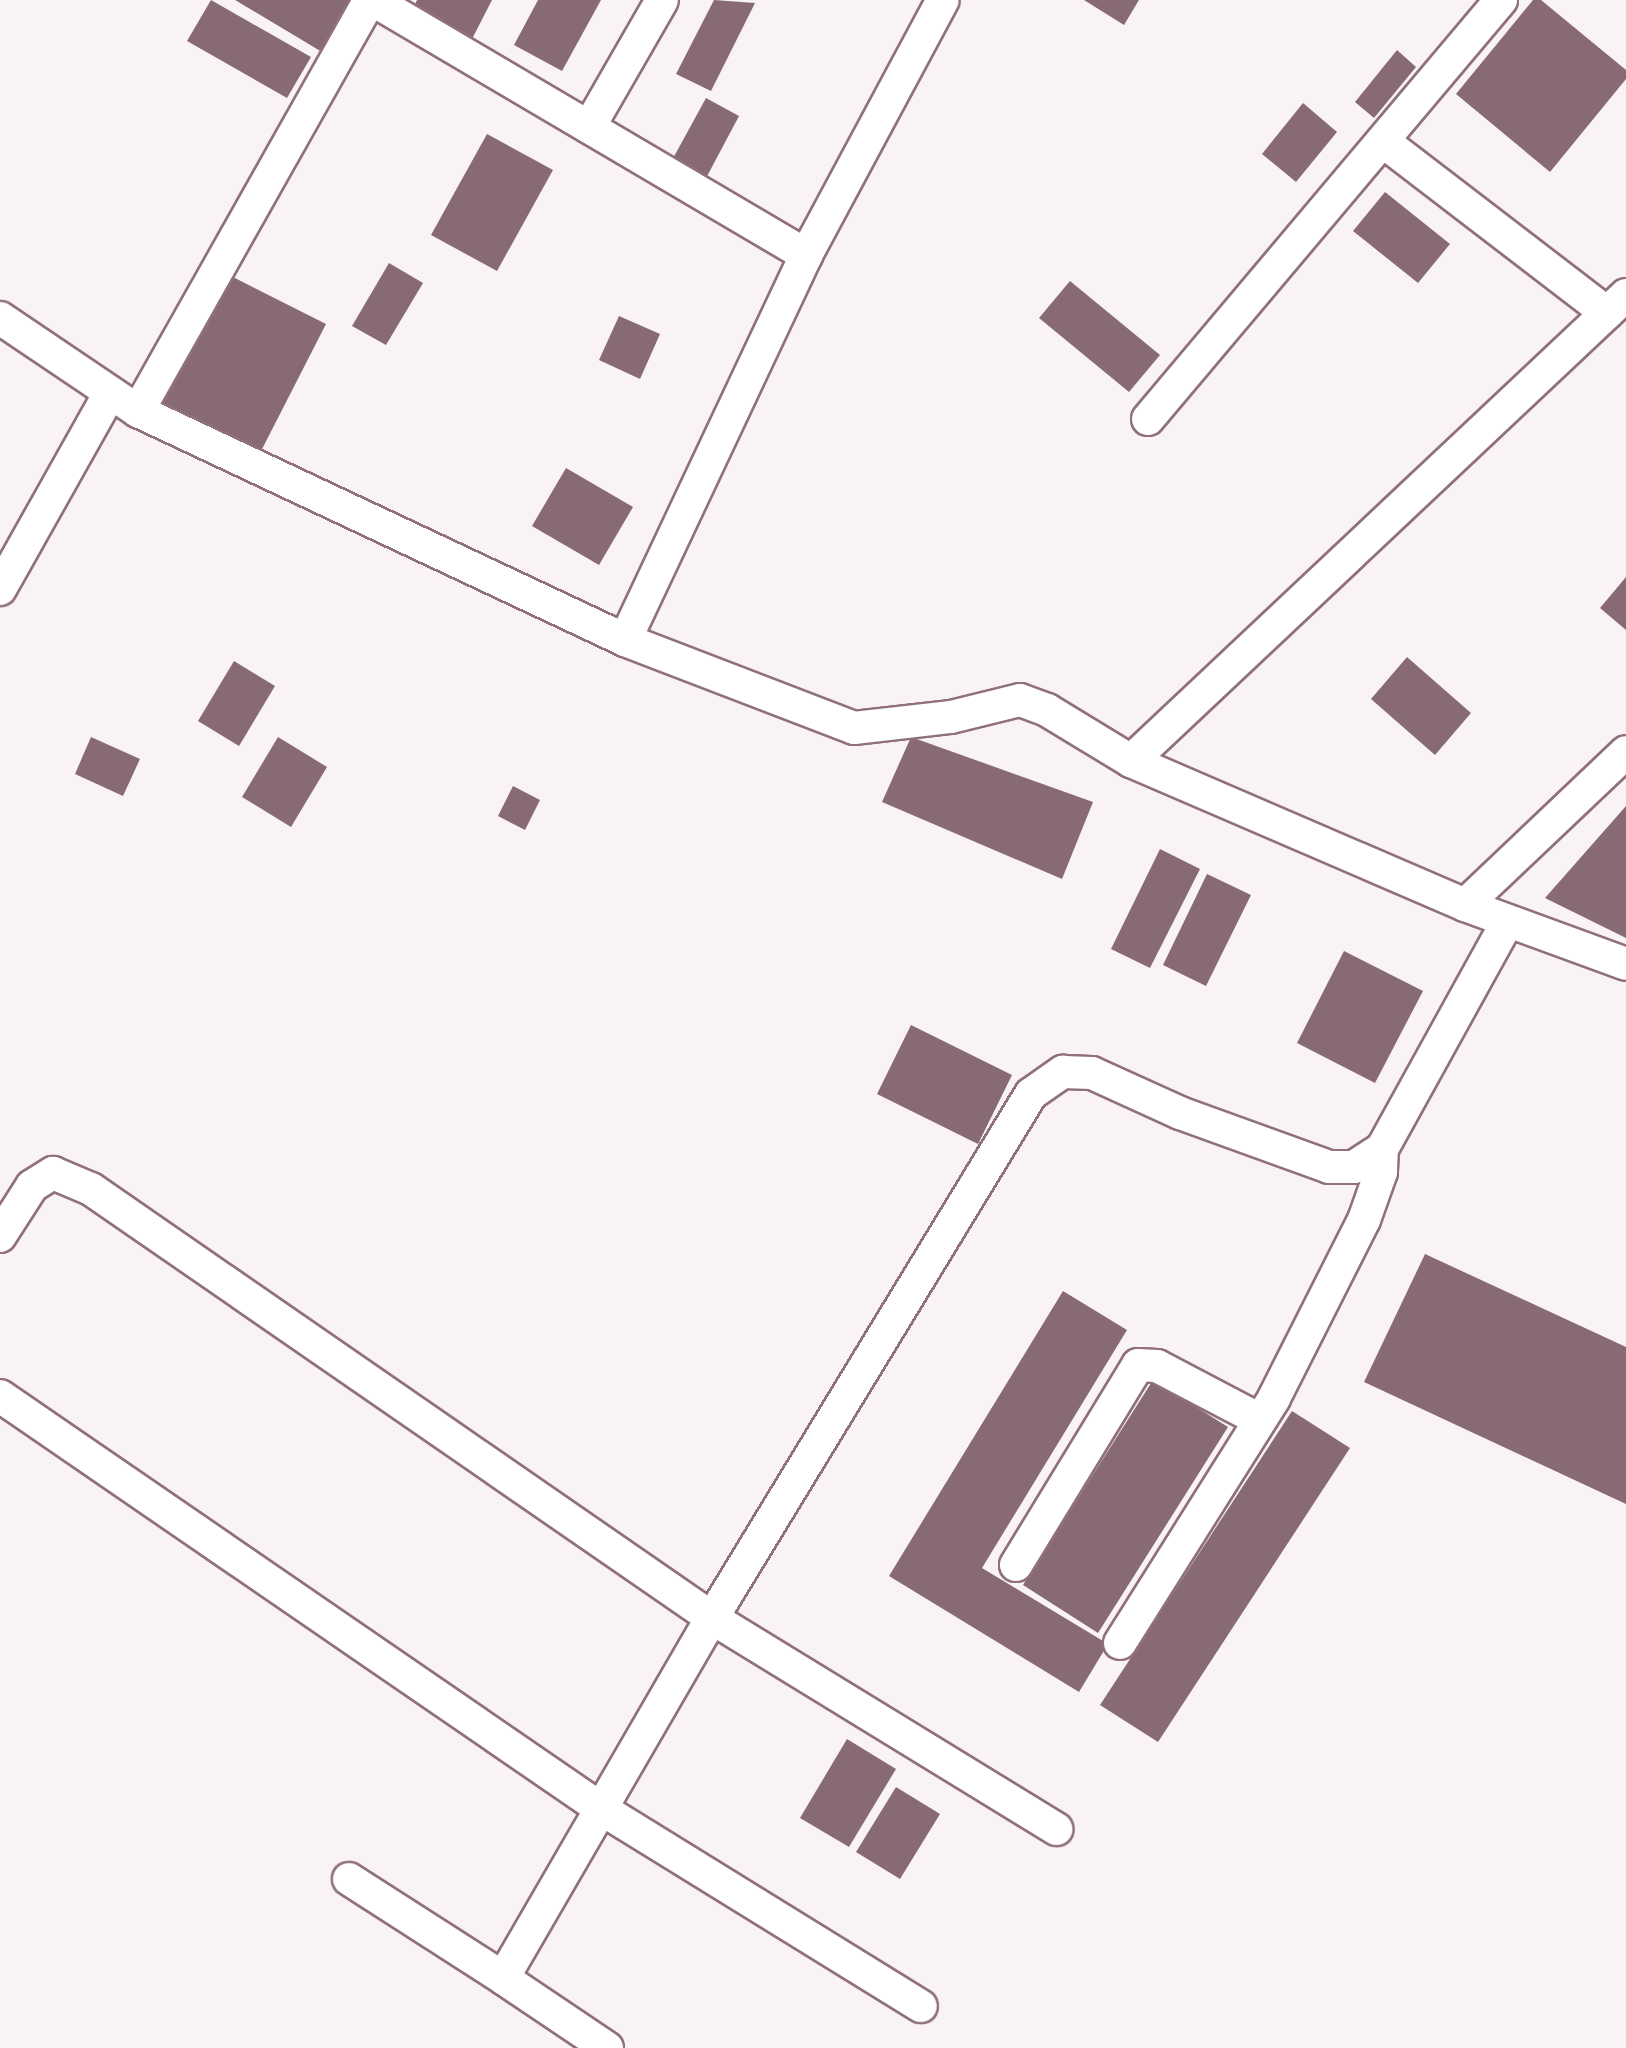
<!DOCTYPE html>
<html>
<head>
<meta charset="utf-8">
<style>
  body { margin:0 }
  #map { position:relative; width:1626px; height:2048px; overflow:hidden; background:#faf3f5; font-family:Commissioner,sans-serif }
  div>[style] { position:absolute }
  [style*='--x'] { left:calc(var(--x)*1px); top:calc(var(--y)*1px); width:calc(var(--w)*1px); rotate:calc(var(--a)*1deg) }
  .building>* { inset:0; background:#886a73 }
  .roads { filter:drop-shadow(2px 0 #90717b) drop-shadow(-2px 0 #90717b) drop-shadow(0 2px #90717b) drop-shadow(0 -2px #90717b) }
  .street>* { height:32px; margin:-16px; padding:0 16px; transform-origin:16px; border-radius:16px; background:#fff }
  span { translate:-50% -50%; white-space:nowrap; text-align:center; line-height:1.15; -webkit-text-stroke:7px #fff; paint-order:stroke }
</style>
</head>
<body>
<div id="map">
  <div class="building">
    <div style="clip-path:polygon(211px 0,311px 57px,287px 98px,187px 41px)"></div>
    <div style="clip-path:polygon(235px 0,351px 0,322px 52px)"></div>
    <div style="clip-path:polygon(417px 0,492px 0,471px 41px,412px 11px)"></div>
    <div style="clip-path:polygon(538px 0,601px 0,562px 71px,514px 45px)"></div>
    <div style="clip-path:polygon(714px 0,755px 3px,711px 91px,676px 74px)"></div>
    <div style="clip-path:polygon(1084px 0,1139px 0,1124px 25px)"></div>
    <div style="clip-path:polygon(1533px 0,1541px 0,1626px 70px,1626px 79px,1550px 172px,1456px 94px)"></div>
    <div style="clip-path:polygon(1397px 50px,1416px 67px,1374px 118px,1355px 102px)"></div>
    <div style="clip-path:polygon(706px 98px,739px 116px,705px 180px,671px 162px)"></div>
    <div style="clip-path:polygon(1303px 103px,1337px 132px,1296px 182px,1262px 154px)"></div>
    <div style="clip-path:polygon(487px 134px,553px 170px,497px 271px,431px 235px)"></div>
    <div style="clip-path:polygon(1385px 192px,1450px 244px,1418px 283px,1353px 231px)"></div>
    <div style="clip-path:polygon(389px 263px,423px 283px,386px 345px,352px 326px)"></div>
    <div style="clip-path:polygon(229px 275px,326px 324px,259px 455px,162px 406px)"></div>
    <div style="clip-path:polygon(1070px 281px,1160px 355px,1129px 392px,1039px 318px)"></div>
    <div style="clip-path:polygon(619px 316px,660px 334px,640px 379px,599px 360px)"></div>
    <div style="clip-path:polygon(566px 468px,633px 507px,599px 565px,532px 526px)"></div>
    <div style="clip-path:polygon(1626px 577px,1626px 630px,1600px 608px)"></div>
    <div style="clip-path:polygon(1407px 657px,1471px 713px,1435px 755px,1371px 699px)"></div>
    <div style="clip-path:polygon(234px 661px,275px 686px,239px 746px,198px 721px)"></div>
    <div style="clip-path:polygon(91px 737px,140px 759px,123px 796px,75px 774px)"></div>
    <div style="clip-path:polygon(278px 737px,327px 767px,291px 827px,242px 797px)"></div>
    <div style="clip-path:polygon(911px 737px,1093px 802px,1062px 879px,882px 802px)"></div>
    <div style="clip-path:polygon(513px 786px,540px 800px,525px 830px,498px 816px)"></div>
    <div style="clip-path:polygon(1626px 806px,1626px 938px,1545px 898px)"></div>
    <div style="clip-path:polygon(1160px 849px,1200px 869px,1150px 968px,1111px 949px)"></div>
    <div style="clip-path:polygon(1207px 874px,1251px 895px,1206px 986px,1163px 965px)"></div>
    <div style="clip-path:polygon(1344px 951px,1423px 991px,1375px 1083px,1297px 1043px)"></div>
    <div style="clip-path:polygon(911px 1025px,1012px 1075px,978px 1144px,877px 1094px)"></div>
    <div style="clip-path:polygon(1425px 1254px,1626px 1347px,1626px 1504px,1364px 1382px)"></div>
    <div style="clip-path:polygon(1063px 1291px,1127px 1330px,982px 1568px,1108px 1644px,1079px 1692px,889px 1576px)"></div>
    <div style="clip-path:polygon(1153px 1380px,1228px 1427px,1098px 1633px,1023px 1585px)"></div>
    <div style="clip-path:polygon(1292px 1411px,1350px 1448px,1158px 1742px,1100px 1705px)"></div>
    <div style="clip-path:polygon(847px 1739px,896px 1769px,849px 1847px,800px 1818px)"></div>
    <div style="clip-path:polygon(896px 1787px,940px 1814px,900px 1879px,856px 1852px)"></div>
  </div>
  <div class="roads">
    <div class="street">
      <div style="--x:373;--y:0;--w:503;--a:30.49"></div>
      <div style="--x:589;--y:127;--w:146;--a:-60.1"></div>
      <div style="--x:1384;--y:142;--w:281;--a:37.5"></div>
      <div style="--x:0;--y:318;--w:166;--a:34"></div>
      <div style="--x:138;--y:411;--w:538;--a:25.18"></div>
      <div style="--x:625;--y:640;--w:425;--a:-64.8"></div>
      <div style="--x:806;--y:255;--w:289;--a:-61.8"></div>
      <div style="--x:138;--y:411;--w:472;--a:-60.6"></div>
      <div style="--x:1148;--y:419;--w:548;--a:-49.89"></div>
      <div style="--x:0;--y:589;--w:225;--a:-60.7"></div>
      <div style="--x:625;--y:640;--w:245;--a:21"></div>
      <div style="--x:854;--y:728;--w:98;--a:-6.5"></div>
      <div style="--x:951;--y:717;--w:71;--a:-13.8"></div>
      <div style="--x:1020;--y:700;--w:29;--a:20"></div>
      <div style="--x:1047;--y:710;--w:98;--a:31.3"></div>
      <div style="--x:1131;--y:761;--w:364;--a:23.3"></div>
      <div style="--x:1465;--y:905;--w:171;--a:20.1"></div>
      <div style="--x:1131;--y:761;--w:680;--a:-43.27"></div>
      <div style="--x:1465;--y:905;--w:222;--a:-43.5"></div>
      <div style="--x:0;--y:1236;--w:59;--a:-57.4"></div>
      <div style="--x:32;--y:1186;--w:25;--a:-32"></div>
      <div style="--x:53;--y:1173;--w:41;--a:22.8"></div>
      <div style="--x:91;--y:1189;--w:755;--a:34.64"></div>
      <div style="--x:712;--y:1618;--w:404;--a:31.5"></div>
      <div style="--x:0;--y:1396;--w:728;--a:34.48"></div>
      <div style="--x:600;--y:1808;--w:377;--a:31.7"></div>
      <div style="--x:1016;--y:1565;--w:234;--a:-58.6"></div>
      <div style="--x:1138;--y:1365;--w:19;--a:3"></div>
      <div style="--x:1157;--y:1366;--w:116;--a:27.7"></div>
      <div style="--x:1120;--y:1643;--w:289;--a:-57.8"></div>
      <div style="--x:1274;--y:1398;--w:199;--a:-63.2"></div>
      <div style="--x:1364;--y:1220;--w:51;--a:-70.5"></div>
      <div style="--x:1381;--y:1172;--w:23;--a:-88"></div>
      <div style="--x:349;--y:1879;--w:183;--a:32.7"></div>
      <div style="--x:607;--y:2048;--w:125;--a:-146.1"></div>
      <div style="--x:503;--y:1978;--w:416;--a:-59.9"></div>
      <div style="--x:712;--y:1618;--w:613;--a:-58.67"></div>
      <div style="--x:1031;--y:1094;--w:39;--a:-35"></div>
      <div style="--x:1063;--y:1072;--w:29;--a:2"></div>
      <div style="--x:1092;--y:1073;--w:97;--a:24.4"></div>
      <div style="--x:1180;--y:1113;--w:158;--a:19.9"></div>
      <div style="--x:1329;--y:1167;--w:25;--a:0"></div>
      <div style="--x:1354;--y:1167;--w:33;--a:-33"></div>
      <div style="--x:1382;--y:1149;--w:260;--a:-61.1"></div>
    </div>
  </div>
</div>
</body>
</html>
